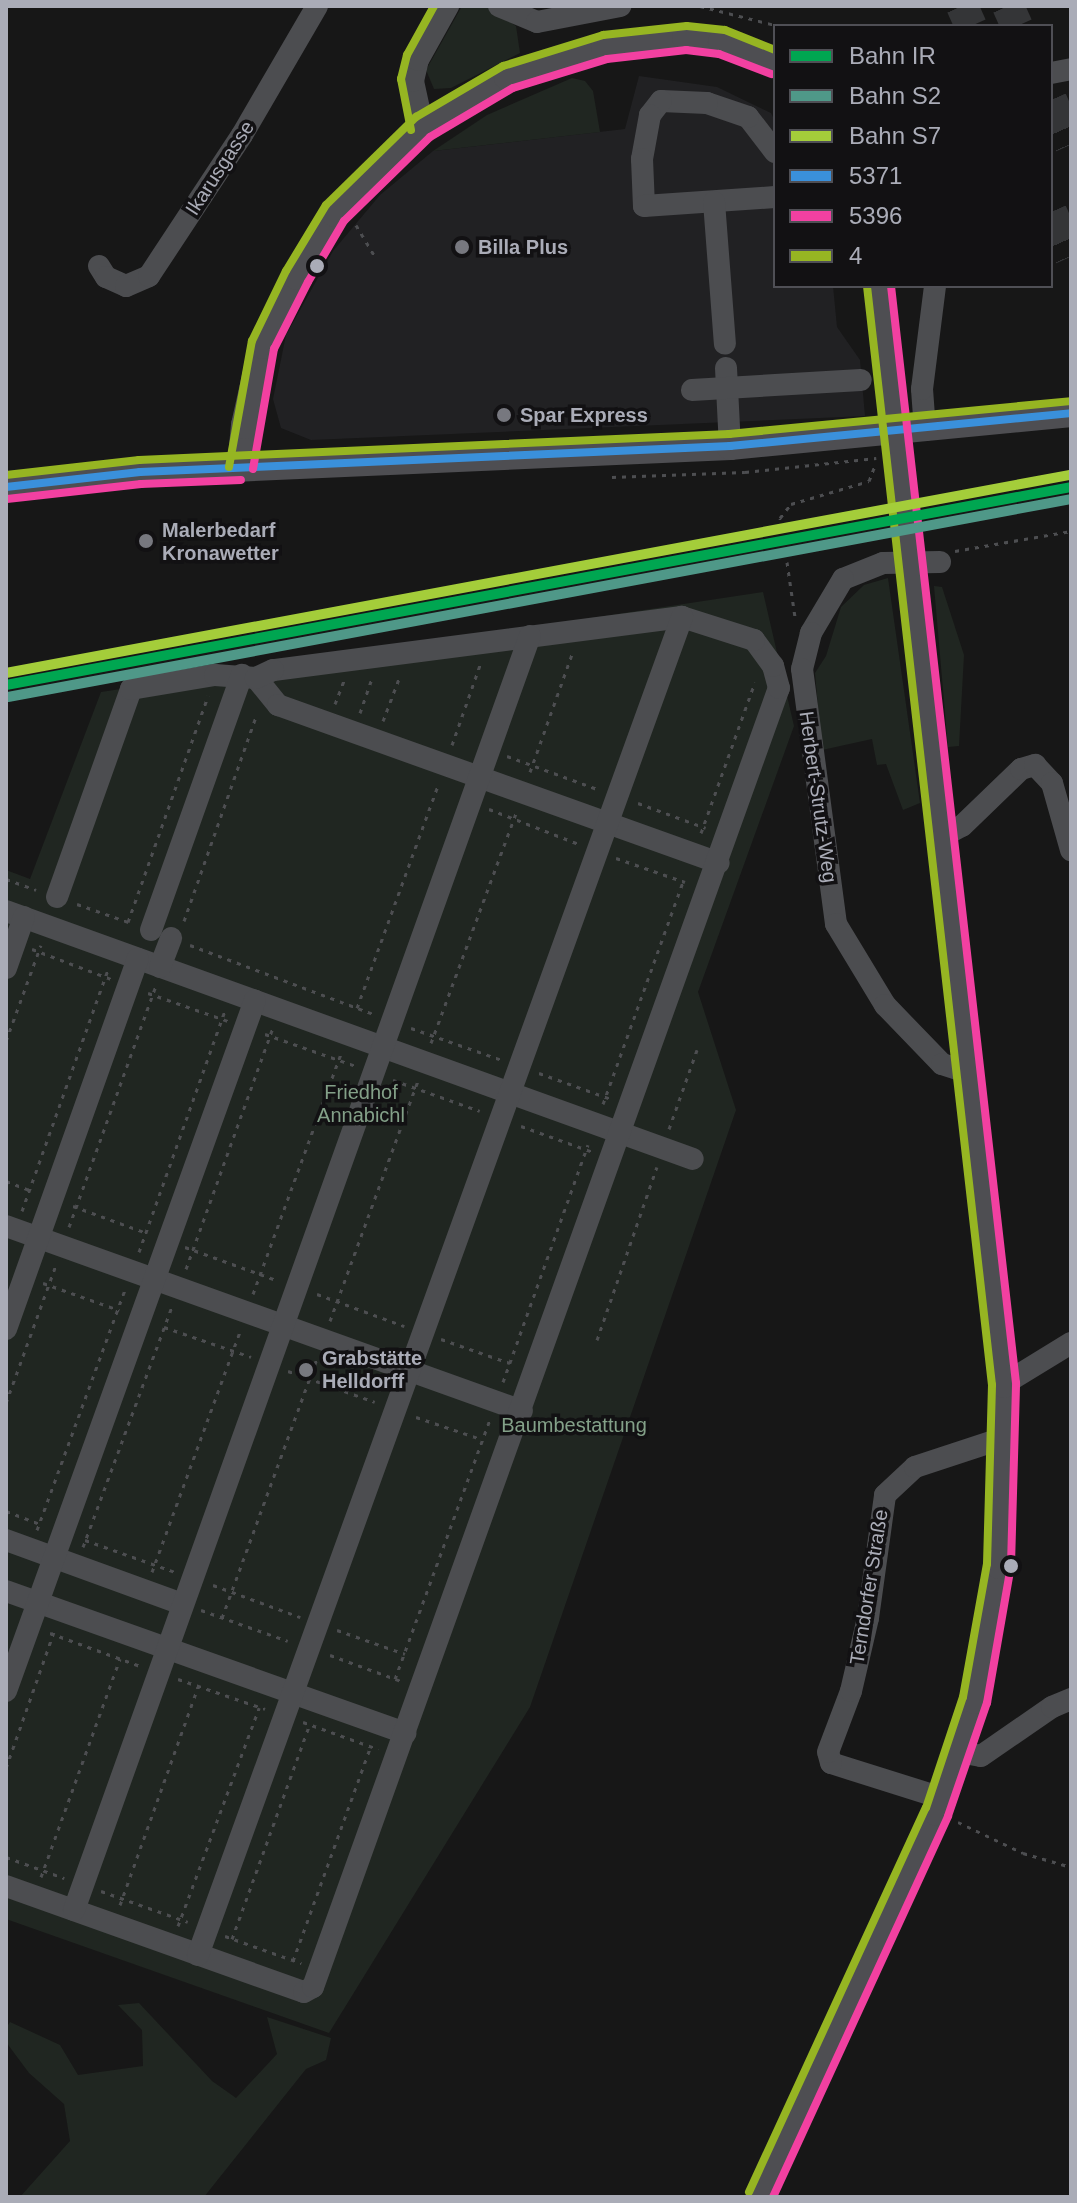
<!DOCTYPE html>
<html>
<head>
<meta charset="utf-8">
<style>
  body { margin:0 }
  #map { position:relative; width:1077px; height:2203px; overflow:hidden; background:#171717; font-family:Helvetica,sans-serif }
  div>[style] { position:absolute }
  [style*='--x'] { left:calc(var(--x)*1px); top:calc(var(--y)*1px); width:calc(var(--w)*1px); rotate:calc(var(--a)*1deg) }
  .built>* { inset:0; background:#212123 }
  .green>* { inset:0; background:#202621 }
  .highway-tunnel>* { height:32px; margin-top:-16px; transform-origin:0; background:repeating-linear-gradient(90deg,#343537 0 32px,transparent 0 48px) }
  .path>* { height:3px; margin-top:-1.5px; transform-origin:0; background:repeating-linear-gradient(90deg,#4d4e51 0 4px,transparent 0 10px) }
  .minor>* { height:22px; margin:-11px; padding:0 11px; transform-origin:11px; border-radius:11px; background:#4c4d50 }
  .major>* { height:28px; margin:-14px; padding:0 14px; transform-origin:14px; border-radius:14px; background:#4e4e52 }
  .bus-1>* { height:8px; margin:-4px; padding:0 4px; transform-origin:4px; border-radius:4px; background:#3a90db }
  .bus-2>* { height:8px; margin:-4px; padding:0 4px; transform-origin:4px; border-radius:4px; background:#f240a1 }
  .bus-3>* { height:8px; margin:-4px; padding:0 4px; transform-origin:4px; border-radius:4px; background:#96b522 }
  .rail-1>* { height:10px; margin:-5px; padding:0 5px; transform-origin:5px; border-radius:5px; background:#00a651 }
  .rail-2>* { height:10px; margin:-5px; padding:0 5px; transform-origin:5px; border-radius:5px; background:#4f9888 }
  .rail-3>* { height:10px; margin:-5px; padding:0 5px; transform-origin:5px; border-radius:5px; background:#a4cd3a }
  .dots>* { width:22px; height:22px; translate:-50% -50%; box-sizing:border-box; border:4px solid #121113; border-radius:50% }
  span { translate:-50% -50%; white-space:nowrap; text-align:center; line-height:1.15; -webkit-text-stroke:7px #121113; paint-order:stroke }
  .street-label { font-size:20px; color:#aaacb7 }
  .poi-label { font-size:20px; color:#aaacb7; font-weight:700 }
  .left { translate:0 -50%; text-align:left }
  .park-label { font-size:20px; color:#83a088 }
  .frame { position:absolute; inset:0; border:8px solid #aaacb7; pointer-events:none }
  .legend { position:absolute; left:773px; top:24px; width:280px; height:264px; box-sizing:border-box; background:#121113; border:2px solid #4f4f55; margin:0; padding:10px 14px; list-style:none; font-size:24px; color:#aaacb7 }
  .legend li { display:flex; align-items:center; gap:16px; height:40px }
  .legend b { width:40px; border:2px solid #4f4f55 }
</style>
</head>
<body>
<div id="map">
  <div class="built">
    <div style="clip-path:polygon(639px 76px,717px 87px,771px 113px,775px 121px,775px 286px,833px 286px,837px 327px,860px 360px,865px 416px,311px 440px,281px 428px,273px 399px,286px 335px,333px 251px,380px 195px,433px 151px,625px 129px)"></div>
  </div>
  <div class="green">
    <div style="clip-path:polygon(462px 6px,486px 6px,516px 26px,520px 53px,451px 88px,434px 89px,426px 70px)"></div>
    <div style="clip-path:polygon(572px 78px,585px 81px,593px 91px,600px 132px,433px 151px,487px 115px)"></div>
    <div style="clip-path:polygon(888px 578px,920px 803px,903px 810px,886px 764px,877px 765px,872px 739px,822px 750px,815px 673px,826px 656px,841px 607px,864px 585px)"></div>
    <div style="clip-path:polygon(934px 586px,942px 587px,964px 655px,959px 746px,948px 747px)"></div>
    <div style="clip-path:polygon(763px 592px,794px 726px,698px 992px,736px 1110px,530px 1707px,329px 2033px,6px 1919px,6px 870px,30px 879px,101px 692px)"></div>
    <div style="clip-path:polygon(139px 2003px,212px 2081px,236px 2098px,277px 2054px,267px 2017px,331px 2038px,326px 2060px,306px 2069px,204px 2197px,20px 2197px,70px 2141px,64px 2104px,29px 2073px,6px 2042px,6px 2028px,10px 2022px,60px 2045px,78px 2075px,143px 2066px,142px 2030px,118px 2005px)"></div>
  </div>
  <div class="highway-tunnel">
    <div style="--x:962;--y:6;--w:22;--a:66"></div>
    <div style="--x:1008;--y:6;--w:22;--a:66"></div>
    <div style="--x:1051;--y:100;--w:49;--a:66"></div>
    <div style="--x:1051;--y:212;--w:49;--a:66"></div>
  </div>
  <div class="path">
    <div style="--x:700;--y:6;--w:81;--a:14.2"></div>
    <div style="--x:356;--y:225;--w:37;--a:59"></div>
    <div style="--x:612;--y:477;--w:133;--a:-2.2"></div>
    <div style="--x:745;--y:472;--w:132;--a:-6.1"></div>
    <div style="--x:782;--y:529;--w:11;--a:-100"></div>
    <div style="--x:780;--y:518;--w:18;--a:-52"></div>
    <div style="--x:791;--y:504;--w:81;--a:-16.4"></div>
    <div style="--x:869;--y:481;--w:17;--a:-69"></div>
    <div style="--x:955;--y:551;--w:118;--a:-9.8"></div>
    <div style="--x:787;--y:562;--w:56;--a:81.7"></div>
    <div style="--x:335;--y:704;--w:25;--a:-69"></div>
    <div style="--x:360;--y:713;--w:36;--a:-71"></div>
    <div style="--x:383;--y:721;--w:48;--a:-69.3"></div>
    <div style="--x:452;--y:745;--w:85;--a:-70.7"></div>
    <div style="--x:507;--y:756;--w:96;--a:20.1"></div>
    <div style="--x:530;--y:772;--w:128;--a:-70.4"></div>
    <div style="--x:638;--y:803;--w:72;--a:20.2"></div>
    <div style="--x:489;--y:809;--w:97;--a:21.3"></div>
    <div style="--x:701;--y:833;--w:160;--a:-70.3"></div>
    <div style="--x:616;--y:858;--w:73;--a:19.2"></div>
    <div style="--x:6;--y:879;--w:32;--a:20"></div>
    <div style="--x:77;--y:904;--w:57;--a:19.4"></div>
    <div style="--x:184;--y:921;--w:219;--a:-70.6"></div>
    <div style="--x:128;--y:922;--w:240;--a:-70.5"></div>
    <div style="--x:190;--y:945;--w:197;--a:20.6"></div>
    <div style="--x:32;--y:949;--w:85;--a:20.8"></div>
    <div style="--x:148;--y:993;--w:85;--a:19.3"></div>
    <div style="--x:357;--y:1008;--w:236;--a:-70"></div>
    <div style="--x:411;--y:1028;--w:96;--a:19.4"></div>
    <div style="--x:265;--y:1034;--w:96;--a:19.4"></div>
    <div style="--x:6;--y:1041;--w:102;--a:-70"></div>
    <div style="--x:431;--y:1043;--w:245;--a:-69.7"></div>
    <div style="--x:539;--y:1073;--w:77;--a:19.9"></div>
    <div style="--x:393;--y:1080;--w:92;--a:19.6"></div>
    <div style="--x:603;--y:1104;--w:236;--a:-70.2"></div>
    <div style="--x:521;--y:1126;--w:77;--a:19.9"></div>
    <div style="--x:669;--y:1129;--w:84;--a:-70.5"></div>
    <div style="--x:6;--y:1181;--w:28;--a:21"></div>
    <div style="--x:73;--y:1206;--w:76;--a:20.1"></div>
    <div style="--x:22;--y:1211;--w:257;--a:-70.4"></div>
    <div style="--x:69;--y:1227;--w:256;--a:-70.2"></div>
    <div style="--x:185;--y:1247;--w:97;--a:19.9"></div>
    <div style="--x:139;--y:1252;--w:256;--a:-70.4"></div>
    <div style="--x:186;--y:1269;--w:256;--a:-70.2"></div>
    <div style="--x:43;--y:1283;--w:81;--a:19.6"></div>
    <div style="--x:253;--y:1294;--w:257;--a:-69.9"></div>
    <div style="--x:317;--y:1294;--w:93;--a:20.2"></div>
    <div style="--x:330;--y:1321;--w:257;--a:-69.9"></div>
    <div style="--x:164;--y:1327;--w:92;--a:19"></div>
    <div style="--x:441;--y:1339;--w:73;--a:19.2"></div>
    <div style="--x:597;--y:1340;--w:183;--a:-70.9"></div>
    <div style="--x:288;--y:1371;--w:92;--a:19.6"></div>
    <div style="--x:503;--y:1382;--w:252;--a:-70.3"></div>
    <div style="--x:6;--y:1403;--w:147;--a:-70.1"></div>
    <div style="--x:416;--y:1417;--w:69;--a:18.7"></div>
    <div style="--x:6;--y:1511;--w:36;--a:21"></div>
    <div style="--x:37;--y:1530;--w:257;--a:-69.9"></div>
    <div style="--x:85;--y:1540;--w:96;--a:19.6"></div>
    <div style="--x:83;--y:1547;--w:257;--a:-69.7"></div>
    <div style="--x:152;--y:1572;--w:257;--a:-69.9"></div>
    <div style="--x:213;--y:1585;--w:93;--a:20.2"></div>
    <div style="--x:201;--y:1610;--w:92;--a:19.6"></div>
    <div style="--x:222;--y:1618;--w:277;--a:-69.9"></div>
    <div style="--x:337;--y:1630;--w:72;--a:19.4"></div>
    <div style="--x:50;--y:1633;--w:96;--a:20.1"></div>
    <div style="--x:330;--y:1655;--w:76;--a:20.1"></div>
    <div style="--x:178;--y:1679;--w:92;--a:19"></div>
    <div style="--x:395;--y:1679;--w:276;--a:-69.9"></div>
    <div style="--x:303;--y:1722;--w:80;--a:19.8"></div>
    <div style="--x:6;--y:1768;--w:144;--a:-70.6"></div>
    <div style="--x:958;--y:1822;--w:72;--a:25.5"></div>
    <div style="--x:1023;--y:1853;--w:50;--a:16.3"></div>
    <div style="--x:6;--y:1857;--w:62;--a:19.9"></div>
    <div style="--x:41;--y:1877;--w:232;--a:-70.1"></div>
    <div style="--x:101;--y:1891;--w:92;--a:19.6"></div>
    <div style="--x:120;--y:1905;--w:232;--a:-70.3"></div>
    <div style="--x:178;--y:1926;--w:233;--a:-69.6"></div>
    <div style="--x:225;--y:1936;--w:81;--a:19.6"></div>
    <div style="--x:232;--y:1939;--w:229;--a:-70.1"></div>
    <div style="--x:293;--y:1961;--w:229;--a:-70.1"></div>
  </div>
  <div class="minor">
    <div style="--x:499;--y:6;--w:41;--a:22.8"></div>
    <div style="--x:537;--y:22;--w:85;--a:-10.9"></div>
    <div style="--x:1051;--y:73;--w:20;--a:-11"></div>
    <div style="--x:423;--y:127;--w:47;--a:-102.3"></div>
    <div style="--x:413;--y:81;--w:22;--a:-77"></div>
    <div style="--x:418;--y:60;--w:62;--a:-60.9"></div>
    <div style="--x:775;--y:152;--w:44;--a:-127.6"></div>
    <div style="--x:748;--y:117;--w:43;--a:-161.1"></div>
    <div style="--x:707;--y:103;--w:46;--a:-177.5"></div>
    <div style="--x:661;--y:101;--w:18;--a:128"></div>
    <div style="--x:650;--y:115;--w:45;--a:100.3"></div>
    <div style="--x:642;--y:159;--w:47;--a:87.6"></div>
    <div style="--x:644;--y:206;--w:131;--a:-3.9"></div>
    <div style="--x:714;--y:202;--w:142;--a:85.6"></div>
    <div style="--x:99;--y:266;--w:13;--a:58"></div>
    <div style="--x:106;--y:277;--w:22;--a:24"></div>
    <div style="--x:126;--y:286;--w:25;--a:-23"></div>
    <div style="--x:149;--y:276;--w:169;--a:-56.6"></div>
    <div style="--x:242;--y:135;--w:149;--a:-59.8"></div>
    <div style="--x:726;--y:368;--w:78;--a:87.1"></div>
    <div style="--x:692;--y:390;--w:169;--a:-3.4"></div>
    <div style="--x:925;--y:430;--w:41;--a:-94.2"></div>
    <div style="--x:922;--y:389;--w:104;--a:-82.8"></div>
    <div style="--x:940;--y:562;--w:57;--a:179"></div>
    <div style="--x:883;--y:563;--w:43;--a:158.2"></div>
    <div style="--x:843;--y:579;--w:63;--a:120.7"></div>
    <div style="--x:811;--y:633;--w:37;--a:104"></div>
    <div style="--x:802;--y:669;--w:257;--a:82.4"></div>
    <div style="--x:836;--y:924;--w:95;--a:58.8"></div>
    <div style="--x:885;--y:1005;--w:82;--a:46"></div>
    <div style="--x:942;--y:1064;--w:26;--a:18"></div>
    <div style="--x:939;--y:838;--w:26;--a:-28"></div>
    <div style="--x:962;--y:826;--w:82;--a:-44"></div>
    <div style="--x:1021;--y:769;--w:15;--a:-16"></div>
    <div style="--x:1035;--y:765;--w:25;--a:47"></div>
    <div style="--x:1052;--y:783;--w:70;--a:74.2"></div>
    <div style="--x:57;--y:897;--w:221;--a:-70.4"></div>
    <div style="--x:131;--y:689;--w:85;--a:-9.5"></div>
    <div style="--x:215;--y:675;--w:41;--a:4.2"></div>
    <div style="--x:256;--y:678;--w:35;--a:51"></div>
    <div style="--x:278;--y:705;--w:468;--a:19.7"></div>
    <div style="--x:6;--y:911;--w:730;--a:19.85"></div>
    <div style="--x:151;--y:930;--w:271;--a:-70.4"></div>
    <div style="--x:160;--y:967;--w:31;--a:-69"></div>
    <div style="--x:6;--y:968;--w:54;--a:-70.6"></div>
    <div style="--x:6;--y:1226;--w:548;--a:19.72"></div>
    <div style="--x:6;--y:1329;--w:393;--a:-70.4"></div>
    <div style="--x:1004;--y:1384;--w:79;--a:-31.5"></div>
    <div style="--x:6;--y:1540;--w:187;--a:20"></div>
    <div style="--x:6;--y:1591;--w:424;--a:19.6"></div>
    <div style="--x:6;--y:1691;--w:734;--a:-70.18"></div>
    <div style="--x:959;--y:1752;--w:22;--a:10"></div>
    <div style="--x:981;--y:1756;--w:86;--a:-34.6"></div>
    <div style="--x:1052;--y:1707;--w:21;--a:-23"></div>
    <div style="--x:942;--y:1798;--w:116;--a:-162.5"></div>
    <div style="--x:831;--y:1763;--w:11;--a:-105"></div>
    <div style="--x:828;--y:1752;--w:65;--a:-69.3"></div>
    <div style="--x:851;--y:1691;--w:75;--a:-76.9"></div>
    <div style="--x:868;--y:1618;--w:124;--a:-82.1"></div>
    <div style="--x:885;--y:1495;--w:41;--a:-43"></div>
    <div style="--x:915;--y:1467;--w:96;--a:-18.2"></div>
    <div style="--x:6;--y:1886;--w:316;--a:19.6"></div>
    <div style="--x:304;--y:1992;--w:10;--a:-29"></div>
    <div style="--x:313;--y:1987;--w:1380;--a:-70.27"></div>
    <div style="--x:779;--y:688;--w:23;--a:-105"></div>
    <div style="--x:773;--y:666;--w:32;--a:-126"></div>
    <div style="--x:754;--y:640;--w:76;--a:-162.3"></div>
    <div style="--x:682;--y:617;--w:412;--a:172.6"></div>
    <div style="--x:273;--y:670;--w:19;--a:155"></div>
    <div style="--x:74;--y:1910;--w:1353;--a:-70.31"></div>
    <div style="--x:198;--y:1955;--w:1423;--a:-70.11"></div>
  </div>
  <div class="major">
    <div style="--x:241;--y:468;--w:43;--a:-84.7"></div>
    <div style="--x:245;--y:425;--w:82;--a:-77.3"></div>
    <div style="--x:263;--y:345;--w:77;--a:-63.8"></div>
    <div style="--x:297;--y:276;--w:74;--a:-58.9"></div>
    <div style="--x:335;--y:213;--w:123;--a:-44.3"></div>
    <div style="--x:423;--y:127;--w:99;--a:-30.5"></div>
    <div style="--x:508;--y:77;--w:102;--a:-17.2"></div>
    <div style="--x:605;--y:47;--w:81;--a:-6.3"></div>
    <div style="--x:686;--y:38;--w:36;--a:6"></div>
    <div style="--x:722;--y:42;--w:57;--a:21.6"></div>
    <div style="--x:6;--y:487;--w:135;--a:-6.4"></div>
    <div style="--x:140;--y:472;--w:591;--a:-2.52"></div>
    <div style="--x:730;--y:446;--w:343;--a:-5.5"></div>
    <div style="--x:760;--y:2197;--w:424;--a:-65.3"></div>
    <div style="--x:937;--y:1812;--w:118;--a:-71.3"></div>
    <div style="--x:975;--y:1700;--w:137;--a:-79.9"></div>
    <div style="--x:999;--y:1565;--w:181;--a:-88.4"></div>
    <div style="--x:1004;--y:1384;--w:1105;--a:-96.49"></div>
  </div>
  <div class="bus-1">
    <div style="--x:6;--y:487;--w:135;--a:-6.4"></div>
    <div style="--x:140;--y:472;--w:591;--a:-2.52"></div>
    <div style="--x:730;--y:446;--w:343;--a:-5.5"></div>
  </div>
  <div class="bus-2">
    <div style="--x:253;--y:469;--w:122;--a:-80.1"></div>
    <div style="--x:274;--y:349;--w:75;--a:-63.1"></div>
    <div style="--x:308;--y:282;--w:71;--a:-59.5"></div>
    <div style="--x:344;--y:221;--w:120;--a:-44.3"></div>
    <div style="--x:430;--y:137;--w:96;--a:-30.6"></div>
    <div style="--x:513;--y:88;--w:98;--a:-17.1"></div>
    <div style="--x:607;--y:59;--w:80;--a:-6.5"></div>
    <div style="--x:686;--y:50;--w:33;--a:7"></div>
    <div style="--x:719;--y:54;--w:56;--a:21"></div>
    <div style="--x:7;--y:499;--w:135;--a:-6.4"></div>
    <div style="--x:141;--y:484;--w:100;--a:-2.3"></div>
    <div style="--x:773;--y:2197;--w:419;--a:-65.3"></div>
    <div style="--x:948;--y:1816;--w:120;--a:-71"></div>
    <div style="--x:987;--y:1703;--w:140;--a:-80.1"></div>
    <div style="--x:1011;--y:1565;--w:182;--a:-88.4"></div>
    <div style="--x:1016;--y:1383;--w:1104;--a:-96.5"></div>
  </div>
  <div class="bus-3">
    <div style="--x:411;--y:130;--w:52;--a:-101.1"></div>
    <div style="--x:401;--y:79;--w:25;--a:-76"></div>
    <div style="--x:407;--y:55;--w:56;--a:-61.1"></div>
    <div style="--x:229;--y:467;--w:128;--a:-79.7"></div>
    <div style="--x:252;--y:341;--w:78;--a:-64.1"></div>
    <div style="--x:286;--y:271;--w:77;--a:-58.8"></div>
    <div style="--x:326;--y:205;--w:126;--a:-44.4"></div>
    <div style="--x:416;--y:117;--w:101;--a:-30.4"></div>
    <div style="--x:503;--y:66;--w:105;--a:-17.2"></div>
    <div style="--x:603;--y:35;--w:84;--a:-6.1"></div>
    <div style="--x:687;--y:26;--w:38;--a:6"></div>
    <div style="--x:725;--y:30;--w:54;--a:21.8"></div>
    <div style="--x:6;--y:475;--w:134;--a:-6.4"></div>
    <div style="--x:139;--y:460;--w:591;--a:-2.52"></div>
    <div style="--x:729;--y:434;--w:343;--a:-5.5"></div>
    <div style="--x:749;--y:2192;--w:423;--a:-65.3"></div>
    <div style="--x:926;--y:1808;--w:117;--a:-71.6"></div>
    <div style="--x:963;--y:1697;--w:135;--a:-79.8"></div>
    <div style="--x:987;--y:1564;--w:179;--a:-88.4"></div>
    <div style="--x:992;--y:1385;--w:1105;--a:-96.49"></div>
  </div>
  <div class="rail-1">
    <div style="--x:6;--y:685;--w:1083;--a:-10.53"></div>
  </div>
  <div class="rail-2">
    <div style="--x:8;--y:697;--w:1081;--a:-10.55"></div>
  </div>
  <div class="rail-3">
    <div style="--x:6;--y:673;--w:1081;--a:-10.55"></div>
  </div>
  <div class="dots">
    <div style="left:462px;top:247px;background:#77787f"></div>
    <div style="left:317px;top:266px;background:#aaacb7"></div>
    <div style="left:504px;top:415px;background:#77787f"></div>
    <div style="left:146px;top:541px;background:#77787f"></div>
    <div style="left:306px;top:1370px;background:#77787f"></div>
    <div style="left:1011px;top:1566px;background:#aaacb7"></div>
  </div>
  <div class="street-label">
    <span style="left:220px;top:168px;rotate:-57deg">Ikarusgasse</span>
    <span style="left:818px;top:797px;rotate:82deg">Herbert-Strutz-Weg</span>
    <span style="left:869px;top:1587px;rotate:-81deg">Terndorfer Straße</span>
  </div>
  <div class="poi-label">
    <span class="left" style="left:478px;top:247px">Billa Plus</span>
    <span class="left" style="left:520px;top:415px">Spar Express</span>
    <span class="left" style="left:162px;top:542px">Malerbedarf<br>Kronawetter</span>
    <span class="left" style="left:322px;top:1370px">Grabstätte<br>Helldorff</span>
  </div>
  <div class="park-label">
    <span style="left:361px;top:1104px">Friedhof<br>Annabichl</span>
    <span style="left:574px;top:1425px">Baumbestattung</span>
  </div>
  <div class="frame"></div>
  <ul class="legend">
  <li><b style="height:10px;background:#00a651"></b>Bahn IR</li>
  <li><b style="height:10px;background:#4f9888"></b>Bahn S2</li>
  <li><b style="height:10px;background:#a4cd3a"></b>Bahn S7</li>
  <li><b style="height:10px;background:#3a90db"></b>5371</li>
  <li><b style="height:10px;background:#f240a1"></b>5396</li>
  <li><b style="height:10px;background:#96b522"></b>4</li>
  </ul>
</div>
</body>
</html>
